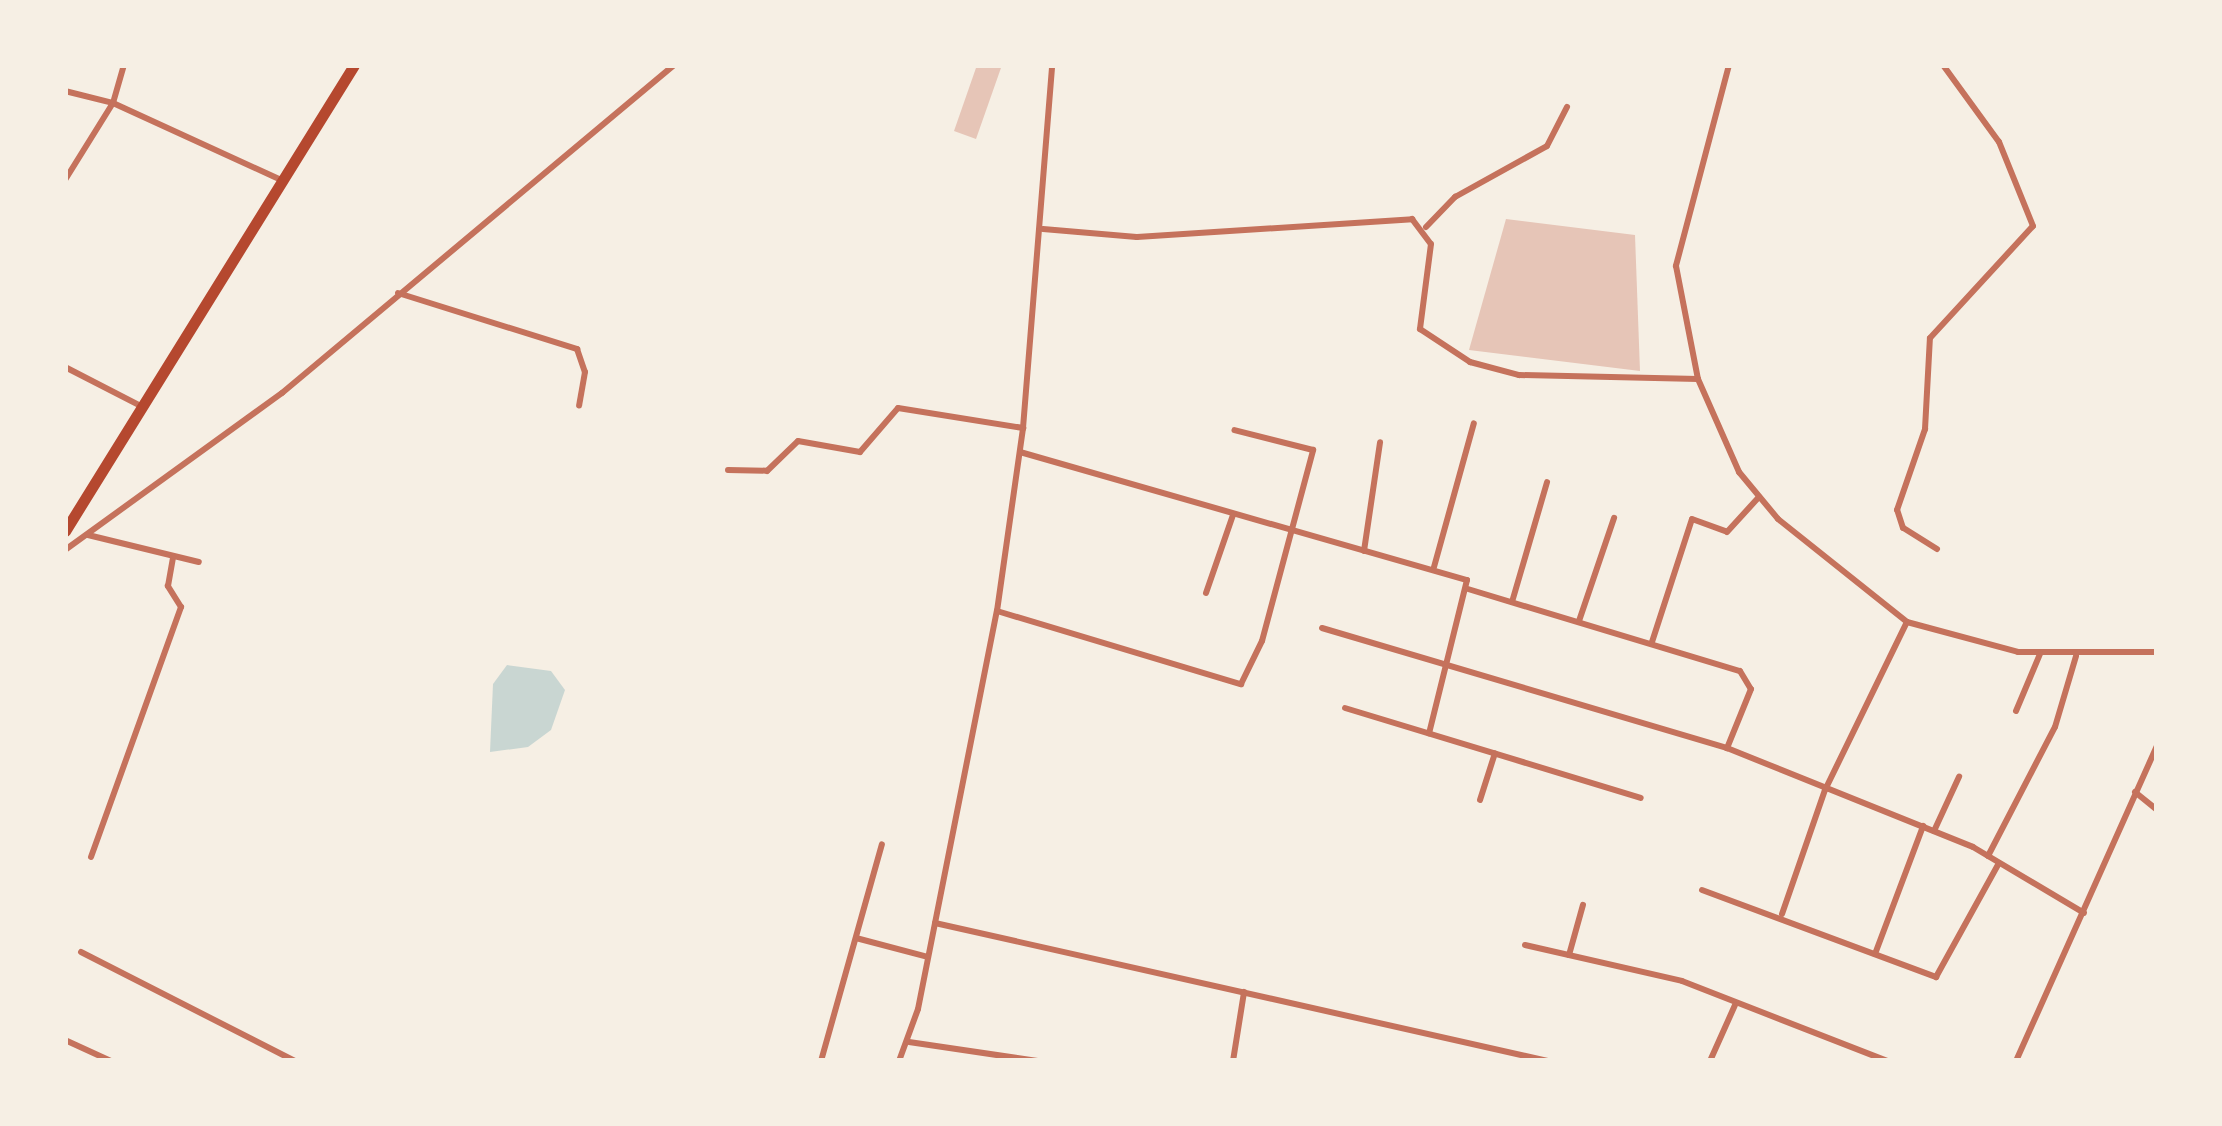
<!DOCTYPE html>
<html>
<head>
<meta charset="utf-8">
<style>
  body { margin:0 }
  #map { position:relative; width:2222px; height:1126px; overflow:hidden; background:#f6efe4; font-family:"Open Sans",sans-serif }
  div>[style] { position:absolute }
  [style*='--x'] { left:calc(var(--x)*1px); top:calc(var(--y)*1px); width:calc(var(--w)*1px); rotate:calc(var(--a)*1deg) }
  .water>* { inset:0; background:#c9d6d2 }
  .building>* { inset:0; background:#e6c5b7 }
  .minor>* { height:6px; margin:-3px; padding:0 3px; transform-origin:3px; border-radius:3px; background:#c5725c }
  .trunk>* { height:11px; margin:-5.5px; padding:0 5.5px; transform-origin:5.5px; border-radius:5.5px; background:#b5482f }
  span { translate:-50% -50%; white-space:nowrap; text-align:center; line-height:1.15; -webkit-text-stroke:10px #f6efe4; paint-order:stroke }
  .frame { position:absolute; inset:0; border:68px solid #f6efe4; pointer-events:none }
</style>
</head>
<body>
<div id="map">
  <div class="water">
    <div style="clip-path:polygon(507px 665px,551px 671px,565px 690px,551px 730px,528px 747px,490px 752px,493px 684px)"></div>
  </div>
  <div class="building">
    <div style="clip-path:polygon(977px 65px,1002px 65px,976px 139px,954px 131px)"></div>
    <div style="clip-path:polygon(1506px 219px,1635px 235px,1640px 371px,1469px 350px)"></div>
  </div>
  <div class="minor">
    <div style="--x:1729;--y:65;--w:208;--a:104.8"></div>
    <div style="--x:1676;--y:266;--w:115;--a:79"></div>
    <div style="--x:1698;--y:379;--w:102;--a:66.2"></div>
    <div style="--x:1739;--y:472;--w:61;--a:50.3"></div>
    <div style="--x:1778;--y:519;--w:165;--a:38.6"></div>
    <div style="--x:1907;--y:622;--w:115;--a:15.1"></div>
    <div style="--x:2018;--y:652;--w:139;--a:0"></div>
    <div style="--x:65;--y:91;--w:49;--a:14"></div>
    <div style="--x:113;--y:103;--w:185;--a:24.6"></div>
    <div style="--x:65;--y:180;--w:91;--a:-58.1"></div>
    <div style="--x:113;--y:103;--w:40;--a:-74"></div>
    <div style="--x:1426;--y:227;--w:42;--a:-46"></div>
    <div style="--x:1455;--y:197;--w:105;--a:-29"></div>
    <div style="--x:1547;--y:146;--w:44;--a:-62.9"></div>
    <div style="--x:1043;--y:229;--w:94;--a:4.9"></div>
    <div style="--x:1137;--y:237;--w:276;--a:-3.7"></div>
    <div style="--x:1412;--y:219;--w:31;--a:53"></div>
    <div style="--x:1431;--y:244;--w:86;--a:97.4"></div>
    <div style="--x:1420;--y:329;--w:60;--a:33.4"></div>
    <div style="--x:1470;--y:362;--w:51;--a:14.9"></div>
    <div style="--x:1519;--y:375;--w:179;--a:1.3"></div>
    <div style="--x:398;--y:293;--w:188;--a:17.4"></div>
    <div style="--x:577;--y:349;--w:24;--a:71"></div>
    <div style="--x:585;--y:372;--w:34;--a:100"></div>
    <div style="--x:65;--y:367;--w:85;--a:27.2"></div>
    <div style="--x:1020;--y:452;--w:465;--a:16"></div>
    <div style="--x:1467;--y:580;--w:158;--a:103.9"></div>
    <div style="--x:728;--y:470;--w:39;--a:1"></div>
    <div style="--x:767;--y:471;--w:43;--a:-44.1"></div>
    <div style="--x:798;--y:441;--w:63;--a:10.1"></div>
    <div style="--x:860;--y:452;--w:58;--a:-49.2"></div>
    <div style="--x:898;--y:408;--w:127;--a:9.1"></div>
    <div style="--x:88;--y:535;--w:114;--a:13.7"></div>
    <div style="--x:1937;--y:549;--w:40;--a:-148"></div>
    <div style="--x:1903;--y:528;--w:19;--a:-108"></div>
    <div style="--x:1897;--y:510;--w:86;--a:-70.9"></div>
    <div style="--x:1925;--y:429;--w:91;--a:-86.9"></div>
    <div style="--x:1930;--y:338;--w:152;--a:-47.4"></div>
    <div style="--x:2033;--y:226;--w:91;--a:-112"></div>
    <div style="--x:1999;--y:142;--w:95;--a:-126"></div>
    <div style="--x:65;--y:550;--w:268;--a:-35.9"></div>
    <div style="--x:282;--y:393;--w:511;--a:-39.92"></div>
    <div style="--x:1364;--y:551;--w:110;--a:-81.6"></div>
    <div style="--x:1434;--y:567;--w:149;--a:-74.5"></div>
    <div style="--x:1468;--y:589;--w:284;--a:16.8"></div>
    <div style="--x:1740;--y:671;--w:21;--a:59"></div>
    <div style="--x:1751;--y:689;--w:64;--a:112.1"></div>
    <div style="--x:1206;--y:593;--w:83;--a:-70.9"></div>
    <div style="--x:1512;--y:602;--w:125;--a:-73.7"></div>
    <div style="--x:997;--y:611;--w:255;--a:16.7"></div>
    <div style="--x:1241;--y:684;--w:48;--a:-64"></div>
    <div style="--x:1262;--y:641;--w:198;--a:-75"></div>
    <div style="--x:1313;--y:450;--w:81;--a:-165.8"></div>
    <div style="--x:1579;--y:621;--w:109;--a:-71.2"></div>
    <div style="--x:1322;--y:628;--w:422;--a:16.5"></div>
    <div style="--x:1727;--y:748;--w:265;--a:21.9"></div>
    <div style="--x:1973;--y:847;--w:129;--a:30.7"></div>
    <div style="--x:1652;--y:642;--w:129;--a:-72"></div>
    <div style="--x:1692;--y:519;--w:37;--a:20"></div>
    <div style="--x:1727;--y:532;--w:47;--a:-47.6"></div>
    <div style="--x:1345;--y:708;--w:309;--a:16.9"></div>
    <div style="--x:2016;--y:711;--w:62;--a:-67.2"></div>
    <div style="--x:2135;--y:792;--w:28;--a:39"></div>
    <div style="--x:1480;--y:800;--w:49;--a:-72.3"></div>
    <div style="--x:1934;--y:831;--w:60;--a:-65.2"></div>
    <div style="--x:1988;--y:856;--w:145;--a:-62.6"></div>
    <div style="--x:2055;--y:727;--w:74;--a:-73.5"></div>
    <div style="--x:91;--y:857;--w:266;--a:-70.2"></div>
    <div style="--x:181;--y:607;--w:25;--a:-122"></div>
    <div style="--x:168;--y:586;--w:29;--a:-80"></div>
    <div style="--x:1702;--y:890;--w:250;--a:20.4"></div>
    <div style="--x:1936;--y:977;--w:130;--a:-61.1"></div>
    <div style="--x:1782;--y:914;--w:131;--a:-70.9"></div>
    <div style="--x:1825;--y:790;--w:187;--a:-64"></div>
    <div style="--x:935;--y:923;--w:628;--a:12.69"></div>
    <div style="--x:856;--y:938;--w:74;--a:14.8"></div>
    <div style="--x:1525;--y:945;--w:161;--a:12.9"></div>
    <div style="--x:1682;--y:981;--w:220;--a:21.3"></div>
    <div style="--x:81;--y:952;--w:240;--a:27"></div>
    <div style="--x:1875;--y:954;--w:137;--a:-69.4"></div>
    <div style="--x:1569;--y:955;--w:52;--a:-74.4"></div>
    <div style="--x:65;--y:1040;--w:51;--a:24.5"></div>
    <div style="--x:909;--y:1042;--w:130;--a:8.4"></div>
    <div style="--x:821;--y:1061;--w:225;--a:-74.3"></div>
    <div style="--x:899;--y:1061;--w:55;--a:-69.9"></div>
    <div style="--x:918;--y:1009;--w:406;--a:-78.8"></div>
    <div style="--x:997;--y:611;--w:185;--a:-81.9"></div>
    <div style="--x:1023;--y:428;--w:364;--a:-85.4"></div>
    <div style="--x:1233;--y:1061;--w:70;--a:-80.9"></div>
    <div style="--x:1710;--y:1061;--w:61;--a:-65.9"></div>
    <div style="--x:2016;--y:1061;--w:345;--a:-65.9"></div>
  </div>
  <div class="trunk">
    <div style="--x:65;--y:531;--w:548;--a:-58.19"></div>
  </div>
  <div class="frame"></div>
</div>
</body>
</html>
